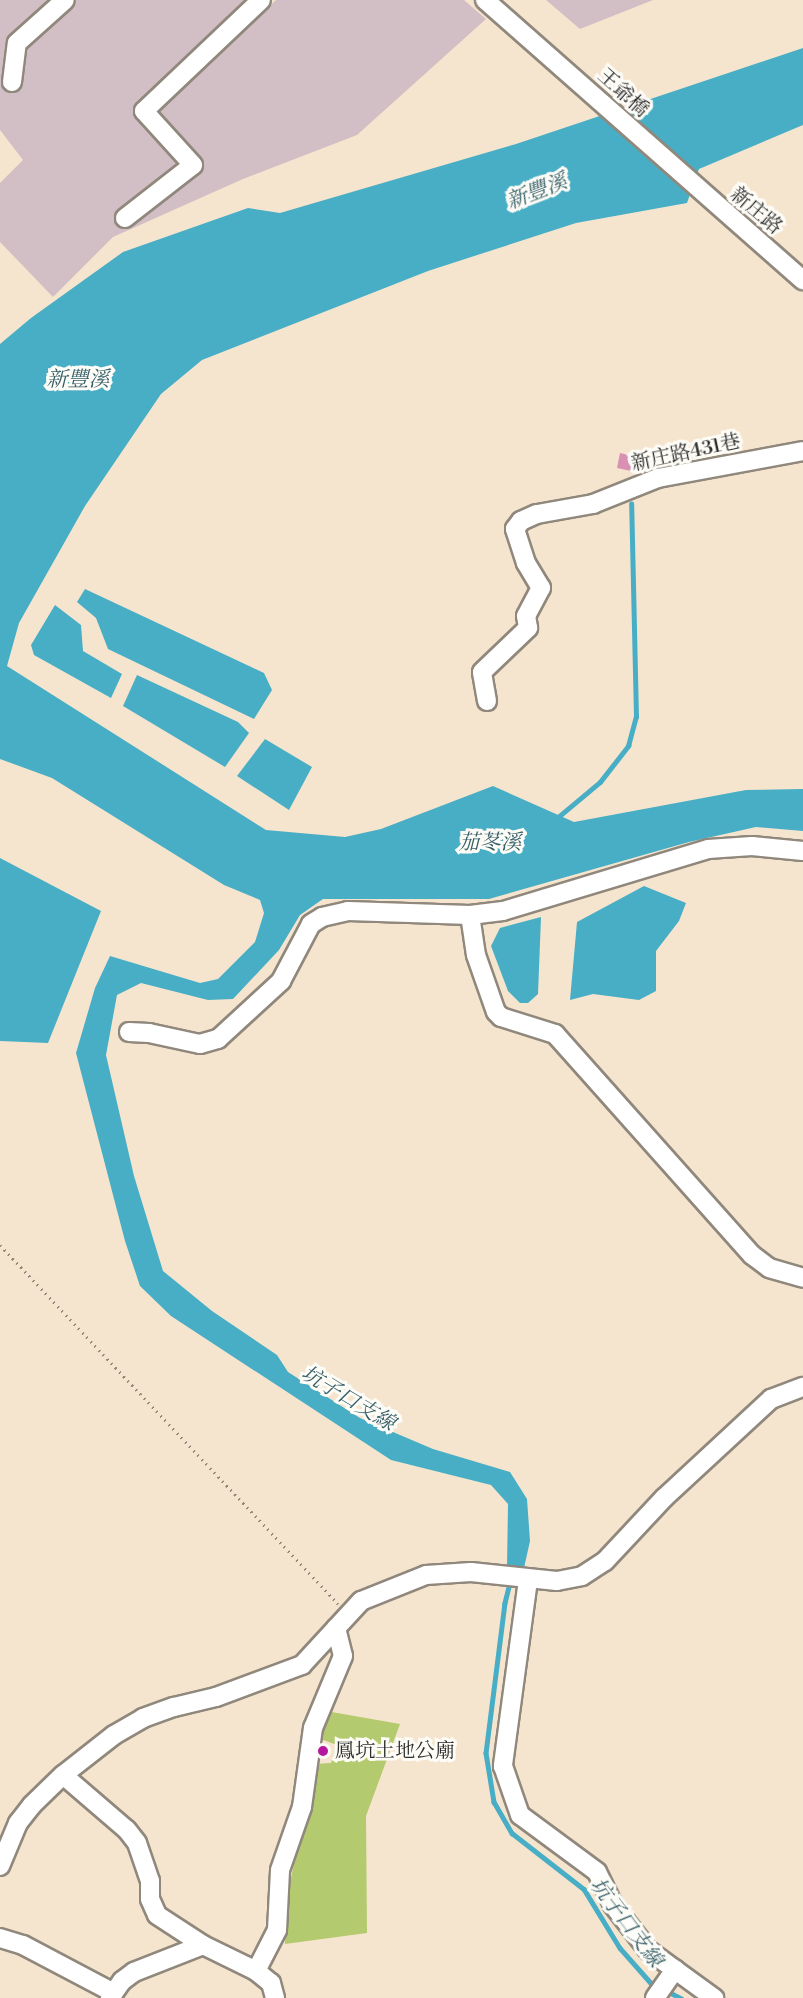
<!DOCTYPE html>
<html>
<head>
<meta charset="utf-8">
<style>
  body { margin:0 }
  #map { position:relative; width:803px; height:1998px; overflow:hidden; background:#f6e5ce; font-family:"Libre Bodoni","Noto Serif TC",serif }
  div>[style] { position:absolute }
  [style*='--x'] { left:calc(var(--x)*1px); top:calc(var(--y)*1px); width:calc(var(--w)*1px); rotate:calc(var(--a)*1deg) }
  .industrial>* { inset:0; background:#d2bec5 }
  .green>* { inset:0; background:#b4ca6e }
  .water>* { inset:0; background:#47aec6 }
  .stream>* { height:4.5px; margin:-2.25px; padding:0 2.25px; transform-origin:2.25px; border-radius:2.25px; background:#47aec6 }
  .building>* { inset:0; background:#d891b2 }
  .path>* { height:3px; margin-top:-1.5px; transform-origin:0; background:repeating-linear-gradient(90deg,#90887c 0 1.5px,transparent 0 6px) }
  .roads { filter:drop-shadow(2px 0 #90887c) drop-shadow(-2px 0 #90887c) drop-shadow(0 2px #90887c) drop-shadow(0 -2px #90887c) }
  .minor>* { height:18px; margin:-9px; padding:0 9px; transform-origin:9px; border-radius:9px; background:#fff }
  .dots>* { width:16px; height:16px; translate:-50% -50%; box-sizing:border-box; border:3px solid #fdfcf7; border-radius:50% }
  span { translate:-50% -50%; white-space:nowrap; text-align:center; line-height:1.15; -webkit-text-stroke:6px #fdfcf7; paint-order:stroke }
  .street-label { font-size:20px; color:#2b2b2b }
  .poi-label { font-size:20px; color:#2b2b2b }
  .left { translate:0 -50%; text-align:left }
  .water-label { font-size:21px; color:#365f69; font-style:italic }
</style>
</head>
<body>
<div id="map">
  <div class="industrial">
    <div style="clip-path:polygon(0 0,251px 0,167px 101px,276px 0,464px 0,486px 19px,357px 135px,243px 179px,113px 237px,53px 297px,0 242px,0 183px,23px 160px,0 130px)"></div>
    <div style="clip-path:polygon(546px 0,653px 0,580px 29px)"></div>
  </div>
  <div class="green">
    <div style="clip-path:polygon(326px 1711px,400px 1724px,366px 1816px,367px 1933px,285px 1944px,287px 1897px,315px 1764px,331px 1763px,337px 1745px,318px 1738px)"></div>
  </div>
  <div class="water">
    <div style="clip-path:polygon(803px 48px,803px 125px,699px 169px,687px 203px,576px 223px,428px 271px,202px 360px,161px 394px,85px 506px,19px 623px,7px 666px,266px 830px,345px 837px,381px 829px,493px 786px,574px 822px,746px 790px,803px 789px,803px 831px,756px 827px,689px 842px,489px 899px,323px 899px,300px 915px,279px 950px,233px 999px,208px 1000px,141px 983px,117px 995px,106px 1055px,134px 1176px,163px 1271px,212px 1311px,277px 1355px,288px 1372px,360px 1418px,433px 1449px,510px 1472px,527px 1499px,530px 1541px,524px 1568px,507px 1568px,508px 1504px,491px 1485px,391px 1460px,171px 1316px,140px 1286px,125px 1241px,76px 1053px,95px 988px,110px 956px,200px 983px,218px 979px,255px 942px,264px 913px,260px 900px,224px 885px,52px 778px,0 759px,0 344px,31px 318px,123px 252px,248px 208px,280px 213px,516px 144px)"></div>
    <div style="clip-path:polygon(85px 589px,264px 673px,272px 690px,254px 719px,108px 649px,96px 618px,77px 602px)"></div>
    <div style="clip-path:polygon(55px 605px,81px 625px,83px 651px,122px 674px,111px 698px,34px 655px,31px 645px)"></div>
    <div style="clip-path:polygon(137px 675px,238px 722px,249px 733px,225px 767px,123px 706px)"></div>
    <div style="clip-path:polygon(265px 739px,312px 767px,289px 810px,237px 776px)"></div>
    <div style="clip-path:polygon(0 858px,101px 911px,48px 1043px,0 1041px)"></div>
    <div style="clip-path:polygon(644px 886px,686px 903px,679px 921px,656px 951px,656px 991px,639px 1000px,593px 994px,570px 1000px,577px 922px)"></div>
    <div style="clip-path:polygon(541px 917px,538px 994px,528px 1003px,520px 1003px,508px 991px,491px 946px,500px 928px)"></div>
  </div>
  <div class="stream">
    <div style="--x:557;--y:818;--w:56;--a:-39.9"></div>
    <div style="--x:600;--y:782;--w:46;--a:-52.1"></div>
    <div style="--x:628;--y:746;--w:30;--a:-75"></div>
    <div style="--x:636;--y:717;--w:213;--a:-91.3"></div>
    <div style="--x:511;--y:1579;--w:25;--a:104"></div>
    <div style="--x:505;--y:1603;--w:151;--a:97.2"></div>
    <div style="--x:486;--y:1753;--w:50;--a:80.7"></div>
    <div style="--x:494;--y:1802;--w:36;--a:60"></div>
    <div style="--x:512;--y:1833;--w:91;--a:37.9"></div>
    <div style="--x:584;--y:1889;--w:69;--a:58.6"></div>
    <div style="--x:620;--y:1948;--w:47;--a:48.5"></div>
    <div style="--x:651;--y:1983;--w:7;--a:27"></div>
    <div style="--x:665;--y:1990;--w:18;--a:27"></div>
  </div>
  <div class="building">
    <div style="clip-path:polygon(620px 453px,633px 456px,631px 471px,617px 468px)"></div>
  </div>
  <div class="path">
    <div style="--x:0;--y:1245;--w:493;--a:46.7"></div>
  </div>
  <div class="roads">
    <div class="minor">
      <div style="--x:485;--y:0;--w:424;--a:41.4"></div>
      <div style="--x:12;--y:82;--w:39;--a:-83"></div>
      <div style="--x:17;--y:43;--w:64;--a:-41.9"></div>
      <div style="--x:125;--y:218;--w:86;--a:-37.9"></div>
      <div style="--x:193;--y:165;--w:73;--a:-132.2"></div>
      <div style="--x:144;--y:111;--w:161;--a:-43.5"></div>
      <div style="--x:487;--y:701;--w:29;--a:-100"></div>
      <div style="--x:482;--y:672;--w:64;--a:-43.7"></div>
      <div style="--x:528;--y:628;--w:12;--a:-99"></div>
      <div style="--x:526;--y:616;--w:32;--a:-62"></div>
      <div style="--x:541;--y:588;--w:29;--a:-121"></div>
      <div style="--x:526;--y:563;--w:36;--a:-108"></div>
      <div style="--x:515;--y:529;--w:10;--a:-53"></div>
      <div style="--x:521;--y:521;--w:17;--a:-24"></div>
      <div style="--x:537;--y:514;--w:57;--a:-10.1"></div>
      <div style="--x:593;--y:504;--w:70;--a:-21.8"></div>
      <div style="--x:658;--y:478;--w:147;--a:-10.5"></div>
      <div style="--x:470;--y:915;--w:40;--a:81.5"></div>
      <div style="--x:476;--y:955;--w:60;--a:70.7"></div>
      <div style="--x:496;--y:1012;--w:7;--a:45"></div>
      <div style="--x:501;--y:1017;--w:57;--a:17.5"></div>
      <div style="--x:555;--y:1034;--w:296;--a:48.3"></div>
      <div style="--x:752;--y:1255;--w:21;--a:37"></div>
      <div style="--x:769;--y:1268;--w:35;--a:16"></div>
      <div style="--x:129;--y:1032;--w:20;--a:3"></div>
      <div style="--x:149;--y:1033;--w:52;--a:12.2"></div>
      <div style="--x:200;--y:1044;--w:19;--a:-16"></div>
      <div style="--x:218;--y:1039;--w:86;--a:-42.6"></div>
      <div style="--x:281;--y:981;--w:64;--a:-62.2"></div>
      <div style="--x:311;--y:924;--w:13;--a:-32"></div>
      <div style="--x:322;--y:917;--w:27;--a:-13"></div>
      <div style="--x:348;--y:911;--w:122;--a:1.9"></div>
      <div style="--x:470;--y:915;--w:33;--a:-7"></div>
      <div style="--x:503;--y:911;--w:214;--a:-16.8"></div>
      <div style="--x:708;--y:849;--w:44;--a:-3.9"></div>
      <div style="--x:752;--y:846;--w:51;--a:5.6"></div>
      <div style="--x:528;--y:1580;--w:188;--a:97.7"></div>
      <div style="--x:503;--y:1766;--w:52;--a:70.9"></div>
      <div style="--x:520;--y:1815;--w:96;--a:36.5"></div>
      <div style="--x:597;--y:1872;--w:37;--a:64"></div>
      <div style="--x:613;--y:1905;--w:57;--a:52.1"></div>
      <div style="--x:648;--y:1950;--w:82;--a:36"></div>
      <div style="--x:63;--y:1775;--w:84;--a:40.7"></div>
      <div style="--x:127;--y:1830;--w:16;--a:52"></div>
      <div style="--x:137;--y:1843;--w:40;--a:71.1"></div>
      <div style="--x:150;--y:1881;--w:18;--a:90"></div>
      <div style="--x:150;--y:1899;--w:17;--a:66"></div>
      <div style="--x:157;--y:1915;--w:55;--a:33.1"></div>
      <div style="--x:203;--y:1945;--w:59;--a:26.1"></div>
      <div style="--x:256;--y:1971;--w:19;--a:39"></div>
      <div style="--x:271;--y:1983;--w:16;--a:75"></div>
      <div style="--x:0;--y:1866;--w:47;--a:-67.3"></div>
      <div style="--x:18;--y:1823;--w:23;--a:-52"></div>
      <div style="--x:32;--y:1805;--w:43;--a:-44.1"></div>
      <div style="--x:63;--y:1775;--w:65;--a:-38.1"></div>
      <div style="--x:114;--y:1735;--w:34;--a:-30"></div>
      <div style="--x:143;--y:1718;--w:33;--a:-20"></div>
      <div style="--x:174;--y:1707;--w:43;--a:-13.4"></div>
      <div style="--x:216;--y:1697;--w:92;--a:-20.4"></div>
      <div style="--x:302;--y:1665;--w:87;--a:-47.3"></div>
      <div style="--x:361;--y:1601;--w:70;--a:-21.8"></div>
      <div style="--x:426;--y:1575;--w:45;--a:-3.8"></div>
      <div style="--x:471;--y:1572;--w:86;--a:6"></div>
      <div style="--x:557;--y:1581;--w:25;--a:-11"></div>
      <div style="--x:582;--y:1576;--w:27;--a:-33"></div>
      <div style="--x:605;--y:1561;--w:86;--a:-46.9"></div>
      <div style="--x:664;--y:1498;--w:146;--a:-42.8"></div>
      <div style="--x:771;--y:1399;--w:34;--a:-21"></div>
      <div style="--x:0;--y:1938;--w:24;--a:17"></div>
      <div style="--x:23;--y:1945;--w:101;--a:27.8"></div>
      <div style="--x:256;--y:1971;--w:46;--a:-62.9"></div>
      <div style="--x:277;--y:1930;--w:60;--a:-87.1"></div>
      <div style="--x:280;--y:1870;--w:67;--a:-70.8"></div>
      <div style="--x:302;--y:1807;--w:80;--a:-82.1"></div>
      <div style="--x:313;--y:1728;--w:78;--a:-67.4"></div>
      <div style="--x:343;--y:1656;--w:29;--a:-104"></div>
      <div style="--x:110;--y:1998;--w:21;--a:-55"></div>
      <div style="--x:122;--y:1981;--w:15;--a:-37"></div>
      <div style="--x:134;--y:1972;--w:74;--a:-21.4"></div>
      <div style="--x:655;--y:1998;--w:35;--a:-55"></div>
    </div>
  </div>
  <div class="dots">
    <div style="left:323px;top:1751px;background:#b5179e"></div>
  </div>
  <div class="street-label">
    <span style="left:623px;top:93px;rotate:42deg">王爺橋</span>
    <span style="left:756px;top:211px;rotate:40deg">新庄路</span>
    <span style="left:686px;top:453px;rotate:-12deg">新庄路431巷</span>
  </div>
  <div class="poi-label">
    <span class="left" style="left:335px;top:1751px">鳳坑土地公廟</span>
  </div>
  <div class="water-label">
    <span style="left:537px;top:192px;rotate:-21deg">新豐溪</span>
    <span style="left:78px;top:380px">新豐溪</span>
    <span style="left:490px;top:843px">茄苳溪</span>
    <span style="left:348px;top:1399px;rotate:31deg">坑子口支線</span>
    <span style="left:626px;top:1923px;rotate:53deg">坑子口支線</span>
  </div>
</div>
</body>
</html>
